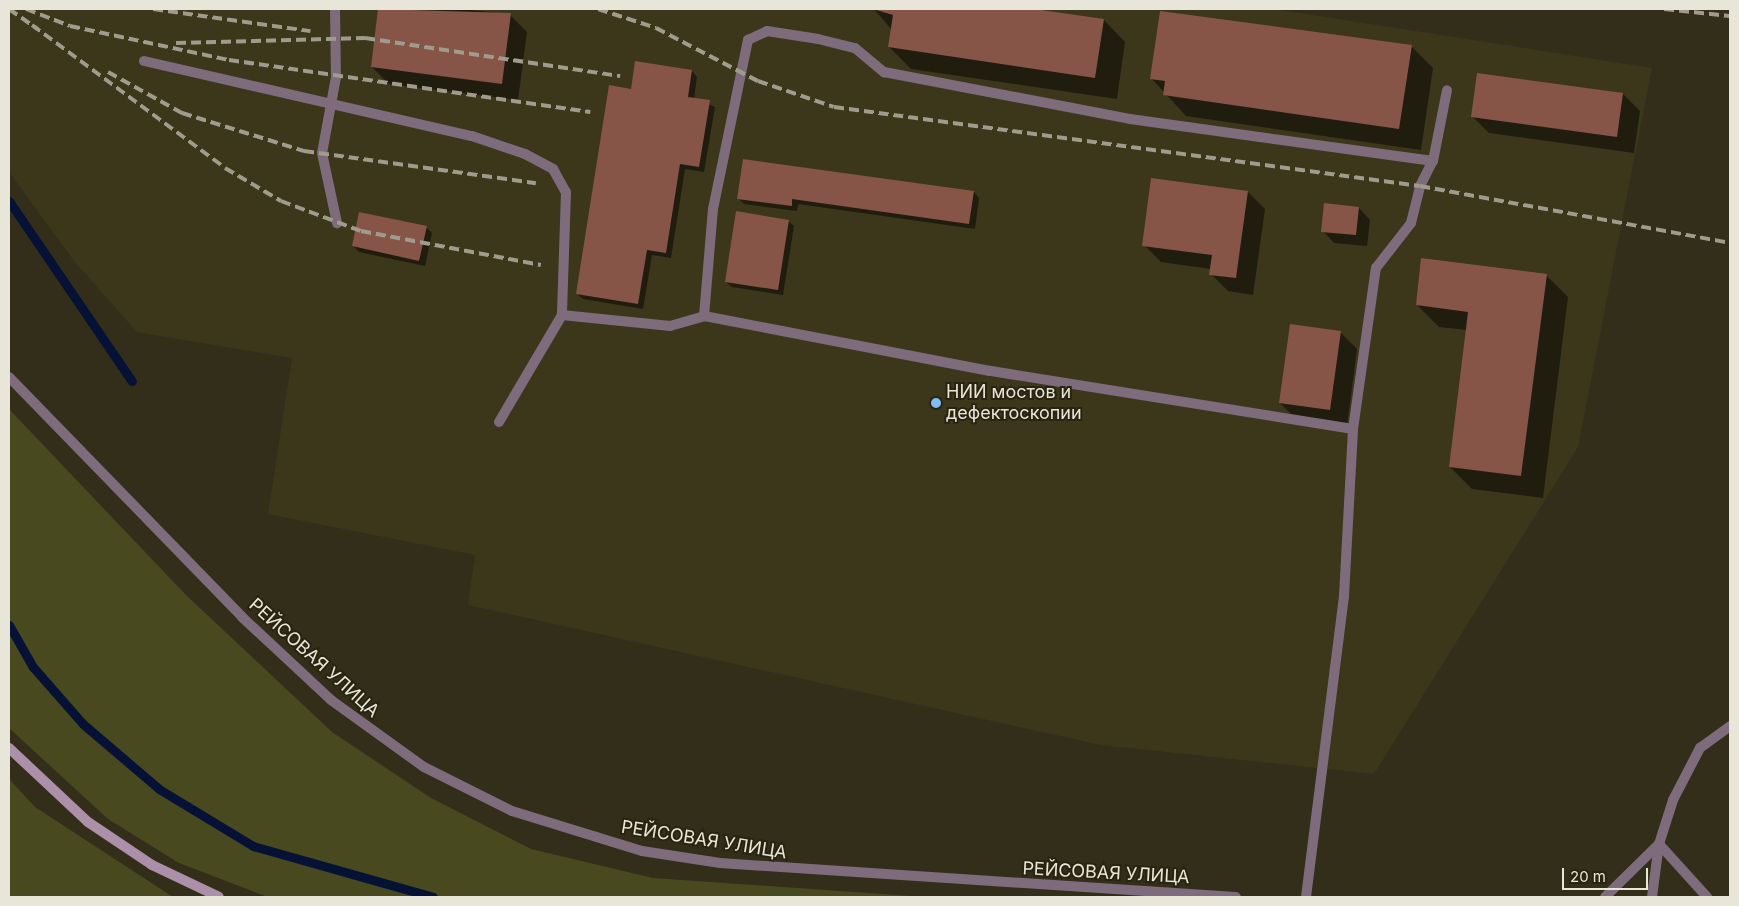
<!DOCTYPE html>
<html>
<head>
<meta charset="utf-8">
<style>
  body { margin:0 }
  #map { position:relative; width:1739px; height:906px; overflow:hidden; background:#322e1a; font-family:Inter,sans-serif }
  div>[style] { position:absolute }
  [style*='--x'] { left:calc(var(--x)*1px); top:calc(var(--y)*1px); width:calc(var(--w)*1px); rotate:calc(var(--a)*1deg) }
  .built>* { inset:0; background:#3c361b }
  .green>* { inset:0; background:#48491e }
  .shadow>* { inset:0; background:#0007 }
  .stream>* { height:9px; margin:-4.5px; padding:0 4.5px; transform-origin:4.5px; border-radius:4.5px; background:#051235 }
  .building>* { inset:0; background:#875448 }
  .service>* { height:10px; margin:-5px; padding:0 5px; transform-origin:5px; border-radius:5px; background:#7e6c7c }
  .minor>* { height:10px; margin:-5px; padding:0 5px; transform-origin:5px; border-radius:5px; background:#7e6c7c }
  .secondary>* { height:10px; margin:-5px; padding:0 5px; transform-origin:5px; border-radius:5px; background:#ac8fa8 }
  .rail>* { height:4px; margin-top:-2px; transform-origin:0; background:repeating-linear-gradient(90deg,#9f9c8d 0 10px,transparent 0 15px) }
  .dots>* { width:14px; height:14px; translate:-50% -50%; box-sizing:border-box; border:2px solid #282410; border-radius:50% }
  span { translate:-50% -50%; white-space:nowrap; text-align:center; line-height:1.15; -webkit-text-stroke:4px #282410; paint-order:stroke }
  .poi-label { font-size:18px; color:#e8e5d9 }
  .left { translate:0 -50%; text-align:left }
  .street-label { font-size:18px; color:#e8e5d9 }
  .frame { position:absolute; inset:0; border:10px solid #e8e5d9; pointer-events:none }
  .scale { position:absolute; left:1562px; top:868px; width:86px; height:22px; box-sizing:border-box; border:2px solid #e8e5d9; border-top:0; padding-left:6px; font-size:15px; line-height:18px; white-space:nowrap; color:#e8e5d9; -webkit-text-stroke:4px #282410; paint-order:stroke }
</style>
</head>
<body>
<div id="map">
  <div class="built">
    <div style="clip-path:polygon(9px 9px,1274px 9px,1652px 68px,1578px 447px,1374px 774px,1101px 745px,468px 605px,475px 555px,268px 514px,292px 358px,137px 332px,74px 261px,9px 172px)"></div>
  </div>
  <div class="green">
    <div style="clip-path:polygon(9px 409px,185px 594px,332px 732px,431px 798px,531px 849px,653px 878px,925px 897px,268px 897px,179px 863px,108px 819px,9px 728px)"></div>
    <div style="clip-path:polygon(9px 779px,35px 807px,173px 897px,9px 897px)"></div>
  </div>
  <div class="shadow">
    <div style="clip-path:polygon(380px 9px,464px 9px,510px 15px,527px 32px,518px 100px,389px 84px,372px 67px)"></div>
    <div style="clip-path:polygon(874px 9px,1026px 9px,1104px 20px,1125px 42px,1117px 99px,911px 69px,889px 47px,892px 30px)"></div>
    <div style="clip-path:polygon(1411px 46px,1433px 68px,1421px 150px,1186px 116px,1151px 78px)"></div>
    <div style="clip-path:polygon(692px 71px,697px 77px,694px 99px,715px 107px,704px 172px,685px 169px,671px 258px,652px 255px,643px 309px,583px 299px,577px 294px,632px 90px)"></div>
    <div style="clip-path:polygon(1623px 94px,1640px 111px,1634px 153px,1489px 133px,1472px 116px)"></div>
    <div style="clip-path:polygon(974px 192px,979px 198px,975px 229px,798px 204px,797px 211px,744px 204px,738px 198px)"></div>
    <div style="clip-path:polygon(1248px 192px,1265px 209px,1253px 295px,1228px 291px,1211px 274px,1211px 269px,1161px 262px,1144px 245px)"></div>
    <div style="clip-path:polygon(1359px 208px,1370px 220px,1367px 246px,1334px 243px,1323px 231px)"></div>
    <div style="clip-path:polygon(788px 221px,794px 226px,783px 295px,732px 287px,726px 282px)"></div>
    <div style="clip-path:polygon(426px 227px,432px 233px,425px 266px,359px 252px,353px 246px)"></div>
    <div style="clip-path:polygon(1546px 275px,1568px 297px,1543px 498px,1472px 489px,1450px 467px,1467px 330px,1439px 327px,1417px 305px)"></div>
    <div style="clip-path:polygon(1340px 332px,1357px 349px,1347px 426px,1297px 420px,1280px 403px)"></div>
  </div>
  <div class="stream">
    <div style="--x:9;--y:201;--w:218;--a:55.7"></div>
    <div style="--x:9;--y:625;--w:48;--a:60.3"></div>
    <div style="--x:33;--y:667;--w:76;--a:48.7"></div>
    <div style="--x:83;--y:724;--w:100;--a:40.5"></div>
    <div style="--x:159;--y:789;--w:110;--a:31.2"></div>
    <div style="--x:253;--y:846;--w:187;--a:15.8"></div>
  </div>
  <div class="building">
    <div style="clip-path:polygon(378px 9px,511px 13px,502px 84px,371px 67px)"></div>
    <div style="clip-path:polygon(873px 9px,1034px 9px,1104px 19px,1095px 78px,888px 47px,893px 15px)"></div>
    <div style="clip-path:polygon(1160px 11px,1412px 45px,1399px 129px,1163px 95px,1165px 81px,1150px 79px)"></div>
    <div style="clip-path:polygon(635px 61px,692px 70px,688px 97px,710px 100px,699px 167px,680px 164px,666px 253px,647px 250px,638px 304px,576px 294px,609px 85px,631px 89px)"></div>
    <div style="clip-path:polygon(1477px 73px,1623px 93px,1617px 137px,1471px 117px)"></div>
    <div style="clip-path:polygon(743px 159px,974px 191px,969px 224px,792px 199px,792px 206px,737px 199px)"></div>
    <div style="clip-path:polygon(1151px 178px,1248px 191px,1236px 278px,1209px 275px,1212px 255px,1142px 246px)"></div>
    <div style="clip-path:polygon(1324px 203px,1359px 207px,1356px 235px,1321px 232px)"></div>
    <div style="clip-path:polygon(736px 211px,789px 220px,778px 290px,725px 282px)"></div>
    <div style="clip-path:polygon(359px 212px,427px 226px,419px 261px,352px 246px)"></div>
    <div style="clip-path:polygon(1421px 258px,1547px 274px,1521px 476px,1449px 467px,1468px 312px,1416px 305px)"></div>
    <div style="clip-path:polygon(1290px 324px,1341px 331px,1330px 410px,1279px 403px)"></div>
  </div>
  <div class="service">
    <div style="--x:335;--y:9;--w:68;--a:89.2"></div>
    <div style="--x:336;--y:77;--w:77;--a:100.4"></div>
    <div style="--x:322;--y:153;--w:72;--a:77.9"></div>
    <div style="--x:144;--y:61;--w:336;--a:12.9"></div>
    <div style="--x:472;--y:136;--w:56;--a:18.8"></div>
    <div style="--x:525;--y:154;--w:32;--a:28"></div>
    <div style="--x:553;--y:169;--w:26;--a:61"></div>
    <div style="--x:566;--y:192;--w:123;--a:91.9"></div>
    <div style="--x:499;--y:422;--w:124;--a:-59.5"></div>
    <div style="--x:562;--y:315;--w:109;--a:5.8"></div>
    <div style="--x:670;--y:326;--w:35;--a:-16"></div>
    <div style="--x:1353;--y:429;--w:368;--a:-170.9"></div>
    <div style="--x:990;--y:371;--w:291;--a:-169.1"></div>
    <div style="--x:704;--y:316;--w:107;--a:-85.2"></div>
    <div style="--x:713;--y:209;--w:173;--a:-78.3"></div>
    <div style="--x:748;--y:40;--w:21;--a:-25"></div>
    <div style="--x:767;--y:31;--w:52;--a:8.9"></div>
    <div style="--x:818;--y:39;--w:38;--a:14"></div>
    <div style="--x:855;--y:48;--w:38;--a:40"></div>
    <div style="--x:884;--y:72;--w:250;--a:10.8"></div>
    <div style="--x:1130;--y:119;--w:306;--a:7.9"></div>
    <div style="--x:1306;--y:897;--w:303;--a:-82.8"></div>
    <div style="--x:1344;--y:596;--w:167;--a:-86.9"></div>
    <div style="--x:1353;--y:429;--w:163;--a:-81.9"></div>
    <div style="--x:1376;--y:268;--w:57;--a:-52.1"></div>
    <div style="--x:1411;--y:223;--w:38;--a:-76"></div>
    <div style="--x:1420;--y:186;--w:28;--a:-63"></div>
    <div style="--x:1433;--y:161;--w:72;--a:-78.8"></div>
    <div style="--x:1605;--y:897;--w:76;--a:-44.5"></div>
    <div style="--x:1659;--y:844;--w:72;--a:47.8"></div>
    <div style="--x:1652;--y:897;--w:53;--a:-82.5"></div>
    <div style="--x:1659;--y:844;--w:46;--a:-72.3"></div>
    <div style="--x:1673;--y:800;--w:59;--a:-62.6"></div>
    <div style="--x:1700;--y:748;--w:37;--a:-36"></div>
  </div>
  <div class="minor">
    <div style="--x:9;--y:377;--w:334;--a:45.8"></div>
    <div style="--x:242;--y:617;--w:122;--a:43"></div>
    <div style="--x:331;--y:700;--w:115;--a:35.8"></div>
    <div style="--x:424;--y:767;--w:98;--a:26.6"></div>
    <div style="--x:512;--y:811;--w:136;--a:17.1"></div>
    <div style="--x:642;--y:851;--w:79;--a:8.7"></div>
    <div style="--x:720;--y:863;--w:517;--a:3.77"></div>
  </div>
  <div class="secondary">
    <div style="--x:9;--y:748;--w:108;--a:43.1"></div>
    <div style="--x:88;--y:822;--w:77;--a:33.9"></div>
    <div style="--x:152;--y:865;--w:74;--a:25.5"></div>
  </div>
  <div class="rail">
    <div style="--x:9;--y:9;--w:35;--a:35"></div>
    <div style="--x:26;--y:9;--w:47;--a:21.1"></div>
    <div style="--x:70;--y:26;--w:163;--a:12.1"></div>
    <div style="--x:229;--y:60;--w:365;--a:8.2"></div>
    <div style="--x:153;--y:9;--w:159;--a:8"></div>
    <div style="--x:598;--y:9;--w:61;--a:18.1"></div>
    <div style="--x:656;--y:28;--w:115;--a:27.5"></div>
    <div style="--x:758;--y:81;--w:80;--a:18.9"></div>
    <div style="--x:834;--y:107;--w:591;--a:7.68"></div>
    <div style="--x:1420;--y:186;--w:315;--a:10.4"></div>
    <div style="--x:1664;--y:9;--w:66;--a:6.1"></div>
    <div style="--x:32;--y:25;--w:240;--a:36.5"></div>
    <div style="--x:225;--y:168;--w:65;--a:30.5"></div>
    <div style="--x:281;--y:201;--w:85;--a:20.6"></div>
    <div style="--x:361;--y:231;--w:183;--a:10.7"></div>
    <div style="--x:176;--y:43;--w:189;--a:-1.5"></div>
    <div style="--x:365;--y:38;--w:258;--a:8.5"></div>
    <div style="--x:108;--y:72;--w:85;--a:29"></div>
    <div style="--x:182;--y:113;--w:128;--a:17.3"></div>
    <div style="--x:304;--y:151;--w:234;--a:7.9"></div>
  </div>
  <div class="dots">
    <div style="left:936px;top:403px;background:#80bdfa"></div>
  </div>
  <div class="poi-label">
    <span class="left" style="left:946px;top:403px">НИИ мостов и<br>дефектоскопии</span>
  </div>
  <div class="street-label">
    <span style="left:314px;top:658px;rotate:42deg">РЕЙСОВАЯ УЛИЦА</span>
    <span style="left:704px;top:840px;rotate:9deg">РЕЙСОВАЯ УЛИЦА</span>
    <span style="left:1106px;top:873px;rotate:3deg">РЕЙСОВАЯ УЛИЦА</span>
  </div>
  <div class="frame"></div>
  <div class="scale">20 m</div>
</div>
</body>
</html>
